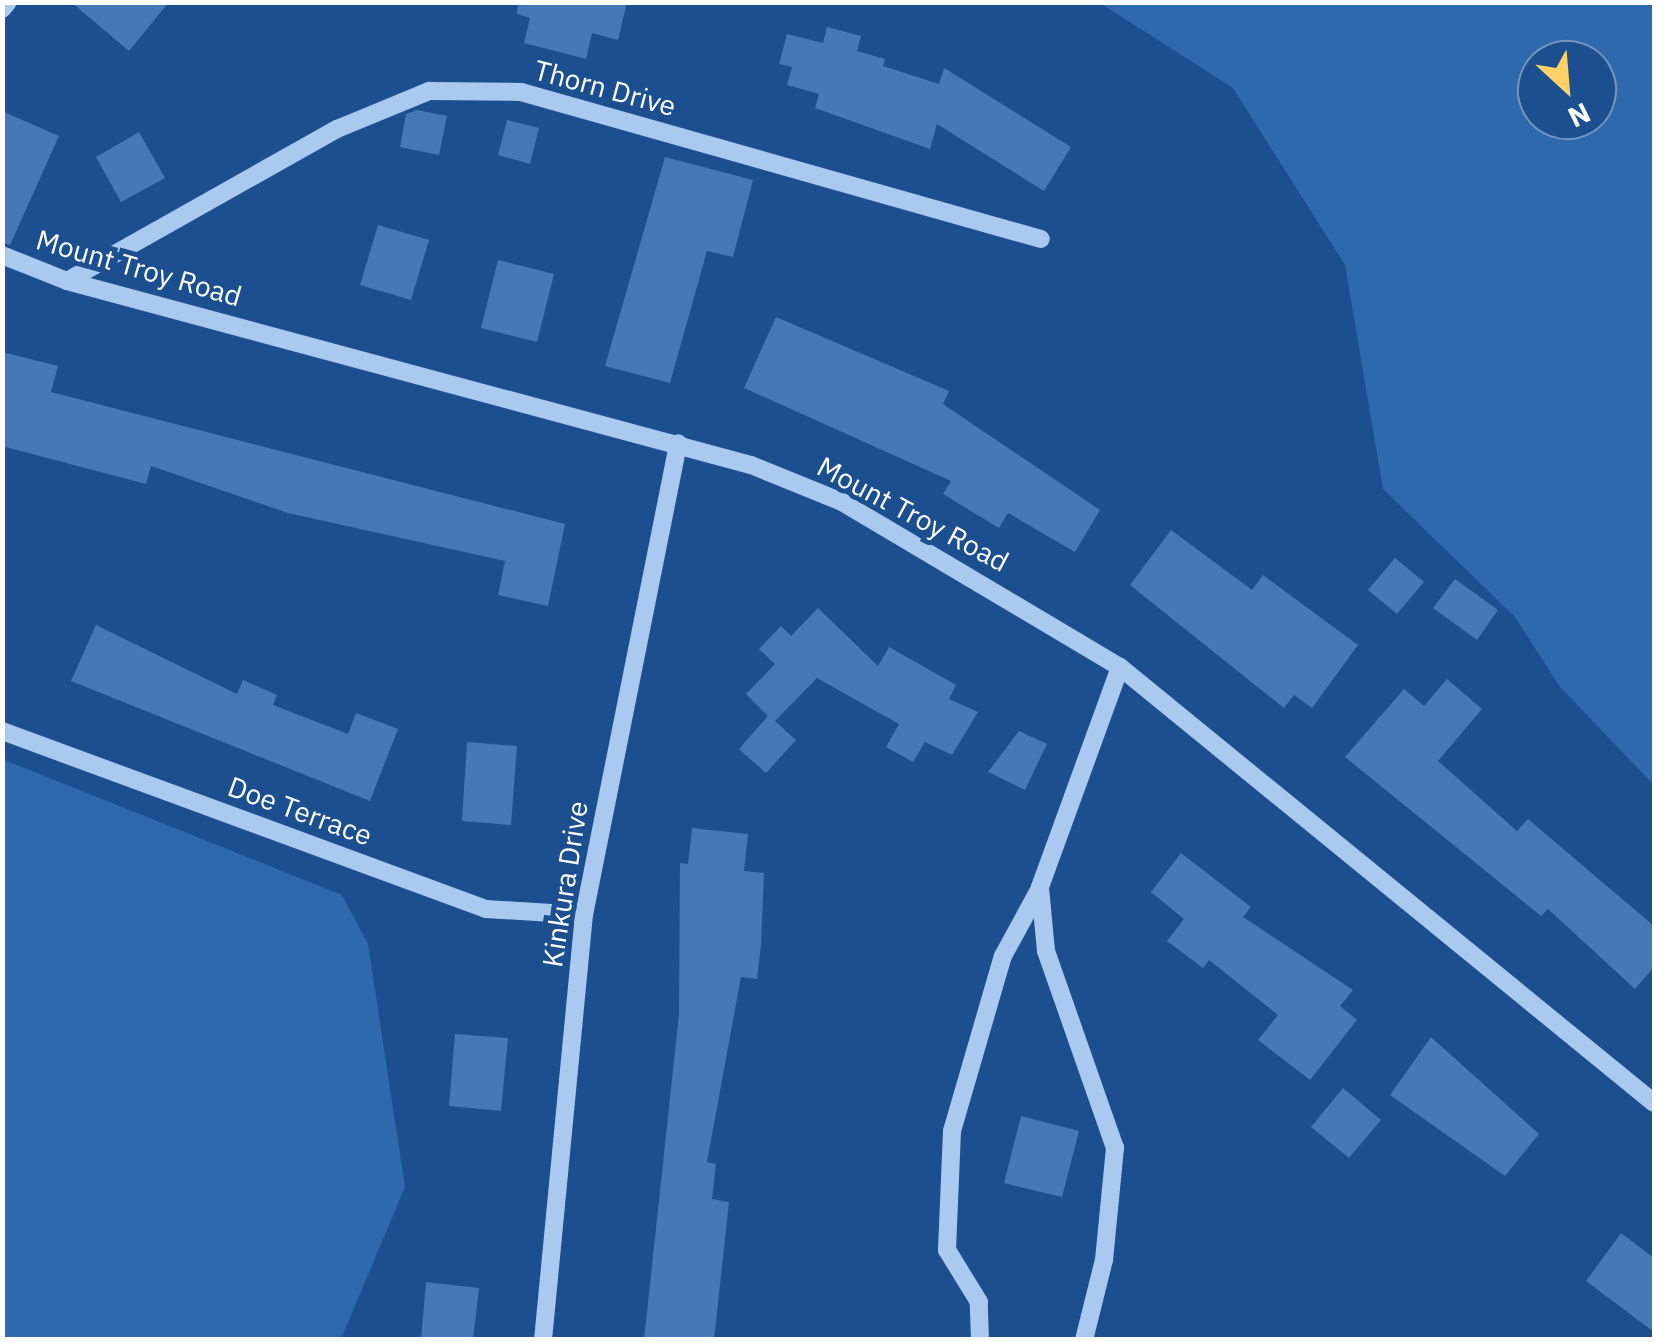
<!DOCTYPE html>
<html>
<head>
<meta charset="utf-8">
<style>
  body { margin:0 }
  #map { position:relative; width:1657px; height:1342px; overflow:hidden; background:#1b4f8f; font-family:"IBM Plex Sans",sans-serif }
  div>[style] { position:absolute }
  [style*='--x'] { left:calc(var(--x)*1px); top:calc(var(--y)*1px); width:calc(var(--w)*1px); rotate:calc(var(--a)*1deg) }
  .green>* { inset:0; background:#2e69ad }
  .building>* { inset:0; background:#4478b7 }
  .minor>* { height:18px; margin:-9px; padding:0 9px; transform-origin:9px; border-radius:9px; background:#a9c9ee }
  span { translate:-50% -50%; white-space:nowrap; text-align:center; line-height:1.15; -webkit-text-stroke:10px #1b4f8f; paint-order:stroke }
  .street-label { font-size:28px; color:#fff }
  .frame { position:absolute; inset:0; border:5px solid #fff; pointer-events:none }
  .north { position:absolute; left:1517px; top:40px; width:100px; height:100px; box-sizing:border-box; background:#1b4f8f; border:2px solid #7695bc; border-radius:50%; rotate:154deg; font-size:28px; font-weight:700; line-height:40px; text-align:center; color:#fff }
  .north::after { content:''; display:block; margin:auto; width:35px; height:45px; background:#ffd166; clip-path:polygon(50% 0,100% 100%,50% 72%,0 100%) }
</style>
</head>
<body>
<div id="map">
  <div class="green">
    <div style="clip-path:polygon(evenodd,1100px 3px,1654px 3px,1654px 785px,1560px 687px,1515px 617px,1383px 489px,1345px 265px,1233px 88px,1100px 3px,1537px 60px,1597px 60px,1597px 120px,1537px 120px,1537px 60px)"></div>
    <div style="clip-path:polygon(2px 759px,342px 895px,368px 944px,405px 1187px,341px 1339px,3px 1339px)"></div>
  </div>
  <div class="building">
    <div style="clip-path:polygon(71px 2px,169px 2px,129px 51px)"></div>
    <div style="clip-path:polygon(518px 2px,627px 2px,618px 40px,592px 33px,586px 59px,524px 43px,530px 18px,517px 14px)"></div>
    <div style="clip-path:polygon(827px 27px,861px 36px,857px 51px,885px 59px,883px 66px,939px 84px,944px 68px,1071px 147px,1044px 191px,937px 124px,930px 149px,815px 108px,819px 94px,787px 85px,792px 67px,779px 64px,787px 34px,823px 43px)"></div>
    <div style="clip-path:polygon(417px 110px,447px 116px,439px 155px,400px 147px,406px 114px)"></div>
    <div style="clip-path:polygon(2px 111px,59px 136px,10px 245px,2px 243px)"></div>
    <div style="clip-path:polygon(507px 120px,539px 128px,530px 164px,498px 155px)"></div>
    <div style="clip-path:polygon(139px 132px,165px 178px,121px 202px,96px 157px)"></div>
    <div style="clip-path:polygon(665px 157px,753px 180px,733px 257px,707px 251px,670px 383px,605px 366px)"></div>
    <div style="clip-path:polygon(378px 225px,429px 240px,411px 300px,360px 285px)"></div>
    <div style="clip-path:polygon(498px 260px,554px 274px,537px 342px,481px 328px)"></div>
    <div style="clip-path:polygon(776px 317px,949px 391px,943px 404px,1100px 510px,1075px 552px,1008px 513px,999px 528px,943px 494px,951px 481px,744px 388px)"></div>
    <div style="clip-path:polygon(2px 352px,58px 366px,51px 392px,565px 524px,548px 606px,498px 595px,505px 561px,288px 513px,151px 466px,146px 484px,2px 446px)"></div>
    <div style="clip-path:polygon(1171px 530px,1252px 590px,1263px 575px,1358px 645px,1312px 708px,1294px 695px,1284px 708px,1130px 585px)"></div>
    <div style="clip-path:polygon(1395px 558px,1424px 582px,1397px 614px,1368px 590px)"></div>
    <div style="clip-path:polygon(1455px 579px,1498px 610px,1477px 640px,1433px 608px)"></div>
    <div style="clip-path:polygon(818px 608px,878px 666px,889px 647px,956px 685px,949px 699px,978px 712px,952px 755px,925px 742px,913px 762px,886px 747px,899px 724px,817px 678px,775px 721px,796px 740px,766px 773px,739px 749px,768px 716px,746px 694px,775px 664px,759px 649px,781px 626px,791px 636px)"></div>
    <div style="clip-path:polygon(96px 625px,237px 694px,243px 680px,277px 695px,273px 705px,348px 734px,356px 713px,398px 729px,370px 801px,71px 681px)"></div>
    <div style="clip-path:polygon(1447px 679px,1482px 709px,1438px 761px,1517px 831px,1528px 819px,1654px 926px,1654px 967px,1635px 989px,1548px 909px,1541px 916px,1345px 757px,1404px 689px,1424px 706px)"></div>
    <div style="clip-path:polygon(1019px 731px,1047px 744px,1025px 790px,988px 772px)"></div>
    <div style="clip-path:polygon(467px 742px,517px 746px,511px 825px,462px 821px)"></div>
    <div style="clip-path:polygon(692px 828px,748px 834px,744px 871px,764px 873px,761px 945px,757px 979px,741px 977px,707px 1162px,716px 1164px,712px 1199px,729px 1202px,714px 1340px,644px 1340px,679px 1014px,680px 863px,688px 864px)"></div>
    <div style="clip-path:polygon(1181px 853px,1251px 907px,1243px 917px,1353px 990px,1340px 1006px,1357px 1020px,1310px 1080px,1258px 1040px,1278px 1015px,1209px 960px,1203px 968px,1167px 941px,1184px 919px,1151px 892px)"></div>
    <div style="clip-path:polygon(455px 1034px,508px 1038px,501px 1111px,449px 1106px)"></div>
    <div style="clip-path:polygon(1431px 1037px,1539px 1134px,1505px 1176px,1390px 1095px)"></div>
    <div style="clip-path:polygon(1343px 1088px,1381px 1120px,1349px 1158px,1311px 1127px)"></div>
    <div style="clip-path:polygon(1021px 1116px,1079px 1131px,1062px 1197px,1004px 1183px)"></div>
    <div style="clip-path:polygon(1621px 1233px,1654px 1258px,1654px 1332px,1586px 1281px)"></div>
    <div style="clip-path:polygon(426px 1282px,479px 1288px,473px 1340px,421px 1340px)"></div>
  </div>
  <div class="minor">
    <div style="--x:2;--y:9;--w:9;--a:-49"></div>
    <div style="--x:2;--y:255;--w:70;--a:21.8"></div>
    <div style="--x:67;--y:281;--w:708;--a:15.06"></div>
    <div style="--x:751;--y:465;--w:98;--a:22.1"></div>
    <div style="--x:842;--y:502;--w:323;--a:30.7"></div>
    <div style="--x:1120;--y:667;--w:689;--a:39.23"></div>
    <div style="--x:67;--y:281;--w:310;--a:-29.4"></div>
    <div style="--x:337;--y:129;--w:100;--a:-22.4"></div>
    <div style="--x:429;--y:91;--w:92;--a:0.6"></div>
    <div style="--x:521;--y:92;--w:540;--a:15.79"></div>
    <div style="--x:2;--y:731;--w:516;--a:20.19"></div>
    <div style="--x:486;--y:909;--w:98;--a:3.5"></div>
    <div style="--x:543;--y:1340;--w:427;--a:-84.5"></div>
    <div style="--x:584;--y:915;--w:481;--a:-78.7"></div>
    <div style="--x:980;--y:1340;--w:38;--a:-92"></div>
    <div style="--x:979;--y:1302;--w:61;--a:-121.6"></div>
    <div style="--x:947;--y:1250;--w:119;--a:-87.6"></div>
    <div style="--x:952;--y:1131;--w:182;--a:-73.8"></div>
    <div style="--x:1003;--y:956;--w:77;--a:-61.4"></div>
    <div style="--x:1084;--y:1340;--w:82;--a:-76"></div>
    <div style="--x:1104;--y:1260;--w:113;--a:-84.4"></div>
    <div style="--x:1115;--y:1148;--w:209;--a:-109.3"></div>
    <div style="--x:1046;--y:951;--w:64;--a:-95.4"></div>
    <div style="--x:1040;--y:887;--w:234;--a:-70"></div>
  </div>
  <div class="street-label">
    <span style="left:605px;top:88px;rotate:15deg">Thorn Drive</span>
    <span style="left:139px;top:268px;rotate:16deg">Mount Troy Road</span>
    <span style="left:913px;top:514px;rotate:28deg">Mount Troy Road</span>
    <span style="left:300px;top:811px;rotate:20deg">Doe Terrace</span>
    <span style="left:565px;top:884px;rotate:-81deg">Kinkura Drive</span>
  </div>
  <div class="frame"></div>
  <div class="north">N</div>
</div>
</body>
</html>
